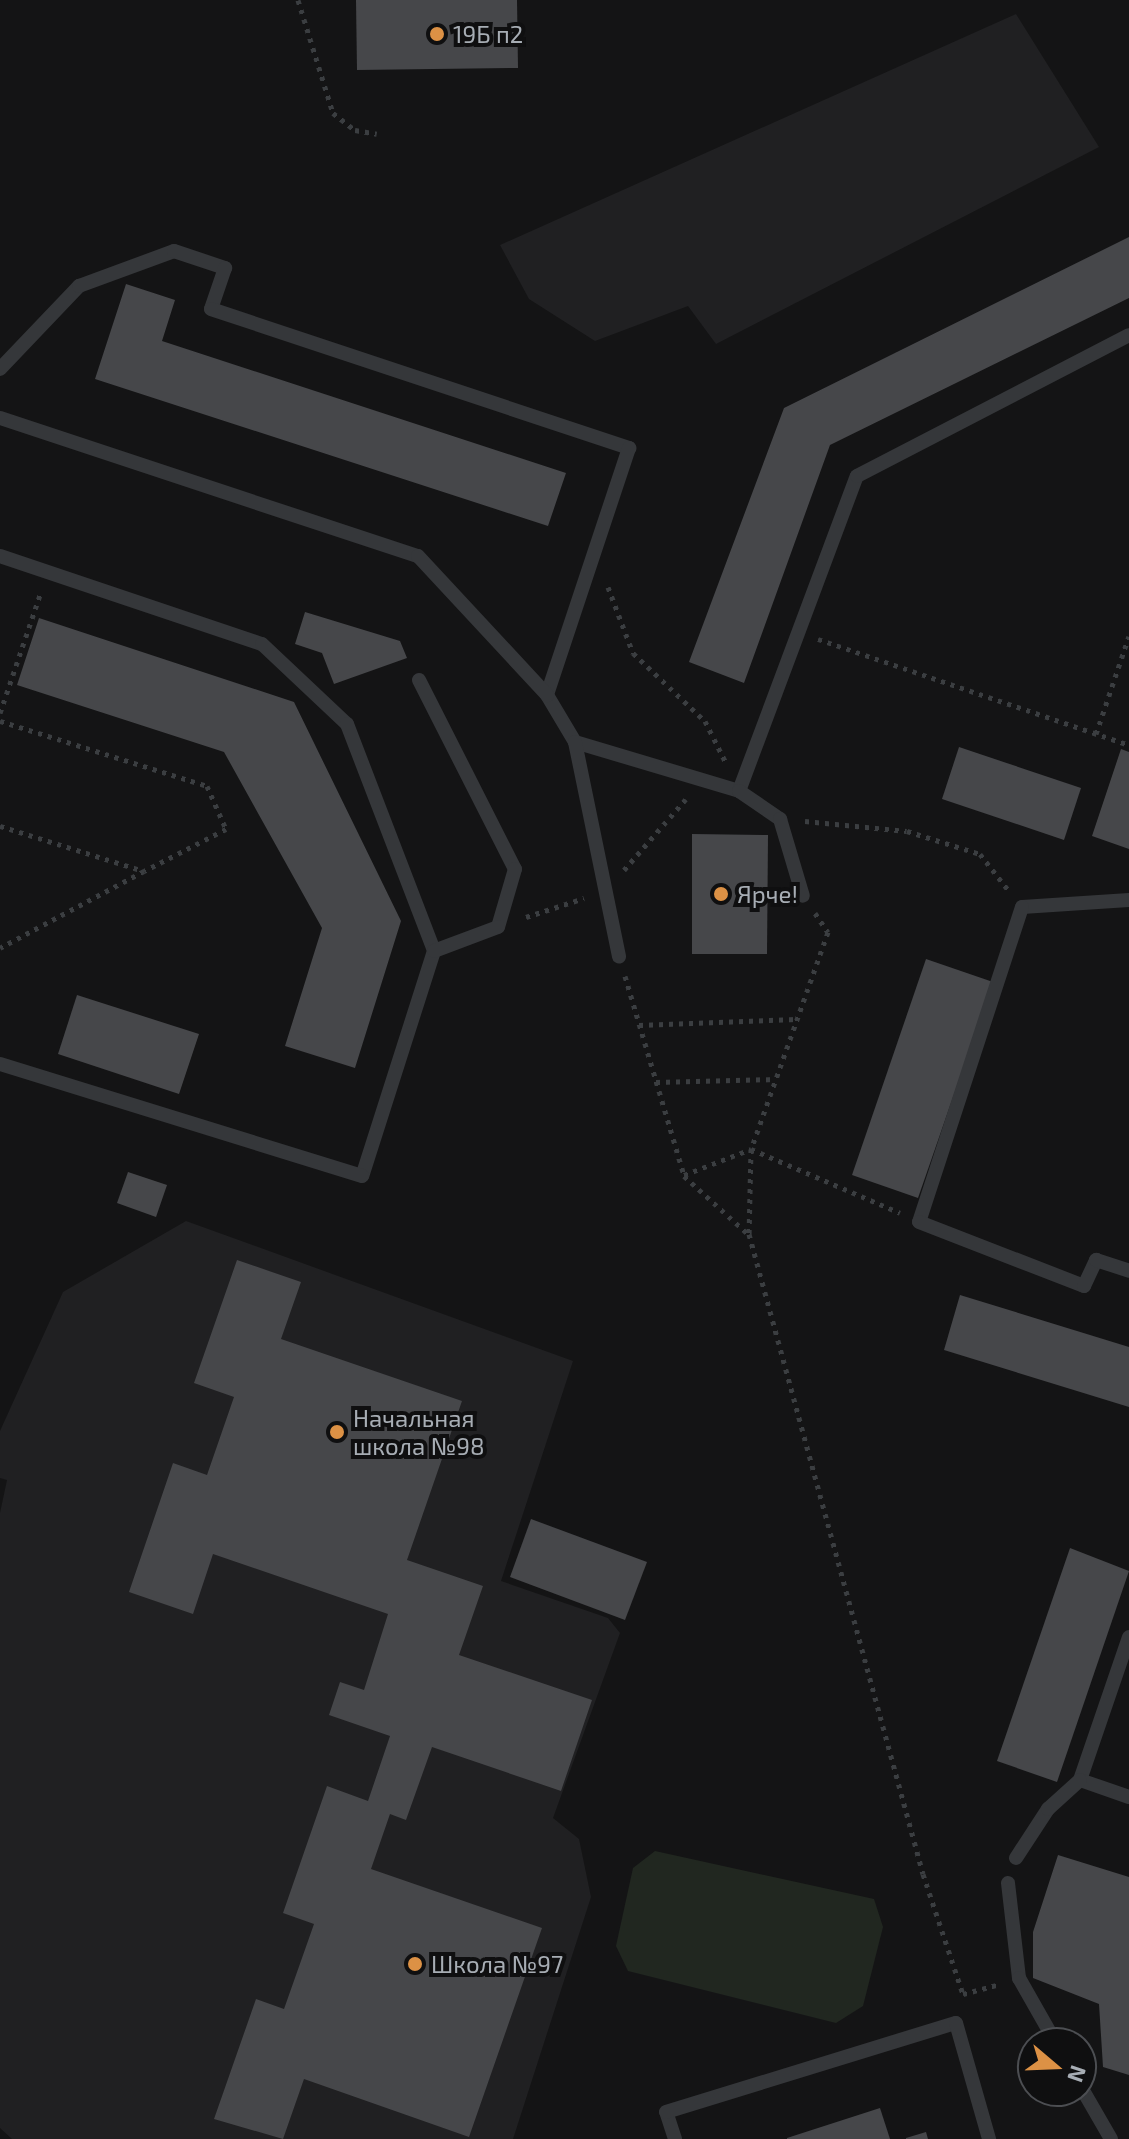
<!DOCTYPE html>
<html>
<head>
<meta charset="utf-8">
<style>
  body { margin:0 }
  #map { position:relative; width:1129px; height:2139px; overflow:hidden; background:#141415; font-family:"Exo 2",sans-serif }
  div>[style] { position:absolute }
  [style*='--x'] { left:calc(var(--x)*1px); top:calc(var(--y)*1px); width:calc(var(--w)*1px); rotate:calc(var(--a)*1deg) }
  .built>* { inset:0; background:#202022 }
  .green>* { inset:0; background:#212720 }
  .building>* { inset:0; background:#46474a }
  .path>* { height:5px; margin-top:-2.5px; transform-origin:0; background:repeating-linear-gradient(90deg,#3b3e41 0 4px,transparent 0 10px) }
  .service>* { height:14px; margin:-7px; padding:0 7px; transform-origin:7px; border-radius:7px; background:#35373a }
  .dots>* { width:22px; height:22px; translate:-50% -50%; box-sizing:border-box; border:4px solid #0f0f10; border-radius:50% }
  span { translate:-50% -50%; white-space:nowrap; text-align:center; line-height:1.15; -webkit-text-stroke:8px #0f0f10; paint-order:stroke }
  .poi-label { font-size:24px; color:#a7adb4 }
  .left { translate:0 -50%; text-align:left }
  .north { position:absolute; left:1017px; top:2027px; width:80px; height:80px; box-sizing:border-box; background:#0f0f10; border:2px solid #4c4e52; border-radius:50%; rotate:109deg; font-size:22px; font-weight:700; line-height:32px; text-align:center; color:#a7adb4 }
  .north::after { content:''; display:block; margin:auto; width:28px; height:36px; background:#dc9145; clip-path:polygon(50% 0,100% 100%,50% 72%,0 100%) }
</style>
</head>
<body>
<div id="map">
  <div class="built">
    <div style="clip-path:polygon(1016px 14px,1099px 147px,716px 344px,688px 306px,595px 341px,529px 299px,500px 245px)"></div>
    <div style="clip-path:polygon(186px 1221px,573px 1361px,501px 1581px,608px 1618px,620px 1633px,553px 1818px,579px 1839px,591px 1897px,513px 2139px,12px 2139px,0 2128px,0 1513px,7px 1480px,0 1478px,0 1431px,63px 1292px)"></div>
  </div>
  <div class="green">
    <div style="clip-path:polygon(655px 1851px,874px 1899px,883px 1927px,863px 2006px,836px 2023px,628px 1971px,616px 1946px,633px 1868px)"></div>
  </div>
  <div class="building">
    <div style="clip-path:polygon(356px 0,517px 0,518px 68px,357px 70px)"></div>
    <div style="clip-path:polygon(1129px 237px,1129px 298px,830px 445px,744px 683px,689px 662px,784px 408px)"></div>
    <div style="clip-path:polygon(126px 284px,175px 300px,162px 341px,566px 473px,548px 526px,95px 379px)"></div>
    <div style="clip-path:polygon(305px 612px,400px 641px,407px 658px,334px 684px,322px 653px,295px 644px)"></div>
    <div style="clip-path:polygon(39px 618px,294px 702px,401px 921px,355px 1068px,285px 1046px,322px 928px,224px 752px,17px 685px)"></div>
    <div style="clip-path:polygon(959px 747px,1081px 788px,1064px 840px,942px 799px)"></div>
    <div style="clip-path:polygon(1121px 749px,1129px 752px,1129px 849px,1092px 836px)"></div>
    <div style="clip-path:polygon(692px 834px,768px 835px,767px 954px,692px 954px)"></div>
    <div style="clip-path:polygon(926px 959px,993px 982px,918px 1198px,852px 1175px)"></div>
    <div style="clip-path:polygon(77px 995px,199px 1034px,179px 1094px,58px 1054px)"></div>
    <div style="clip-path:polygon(128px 1172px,167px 1185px,156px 1217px,117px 1203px)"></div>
    <div style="clip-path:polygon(237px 1260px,301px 1282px,281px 1339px,462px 1401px,407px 1560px,483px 1586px,459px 1655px,592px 1700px,561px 1791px,432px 1747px,406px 1820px,390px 1814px,371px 1869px,542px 1928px,469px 2137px,304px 2079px,283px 2139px,214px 2119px,256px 1999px,284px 2009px,314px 1924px,283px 1913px,327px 1786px,368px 1801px,390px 1736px,329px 1715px,340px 1682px,364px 1690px,388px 1614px,213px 1554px,193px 1614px,129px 1592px,173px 1463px,207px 1475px,234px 1397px,194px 1383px)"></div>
    <div style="clip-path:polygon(960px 1295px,1129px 1347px,1129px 1407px,944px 1350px)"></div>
    <div style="clip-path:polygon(531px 1519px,647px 1562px,625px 1620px,510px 1577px)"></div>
    <div style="clip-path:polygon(1070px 1548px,1129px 1571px,1057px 1782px,997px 1761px)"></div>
    <div style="clip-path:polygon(1058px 1855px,1129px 1877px,1129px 2075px,1103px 2067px,1099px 2004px,1033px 1978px,1033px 1932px)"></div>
    <div style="clip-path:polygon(880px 2108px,890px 2139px,787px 2139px,787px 2138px)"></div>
    <div style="clip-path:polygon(926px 2132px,928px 2139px,906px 2139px,906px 2138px)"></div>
  </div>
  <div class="path">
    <div style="--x:298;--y:0;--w:118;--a:72.8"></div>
    <div style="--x:333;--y:113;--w:28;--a:38"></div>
    <div style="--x:355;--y:130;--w:22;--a:10"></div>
    <div style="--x:608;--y:587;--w:71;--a:69.3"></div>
    <div style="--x:633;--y:653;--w:99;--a:43.4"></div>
    <div style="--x:705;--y:721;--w:45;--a:63.4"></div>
    <div style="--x:818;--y:639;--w:329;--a:18.8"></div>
    <div style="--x:0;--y:713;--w:128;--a:-71.3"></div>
    <div style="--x:0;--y:721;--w:217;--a:17.4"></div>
    <div style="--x:207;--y:786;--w:47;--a:66.2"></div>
    <div style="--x:226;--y:829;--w:92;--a:152.9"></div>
    <div style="--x:1096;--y:734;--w:103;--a:-71.4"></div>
    <div style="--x:805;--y:821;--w:102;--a:5.6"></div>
    <div style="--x:907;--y:831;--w:77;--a:17.5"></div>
    <div style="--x:980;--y:854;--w:47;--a:51.9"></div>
    <div style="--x:0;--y:826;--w:151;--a:17.4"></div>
    <div style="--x:144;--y:871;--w:163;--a:151.9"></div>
    <div style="--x:624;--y:870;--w:94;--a:-48.9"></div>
    <div style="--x:815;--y:913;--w:23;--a:56"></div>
    <div style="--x:828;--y:932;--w:230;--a:109.5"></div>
    <div style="--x:751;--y:1149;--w:85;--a:91.3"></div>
    <div style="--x:749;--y:1234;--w:663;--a:74.79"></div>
    <div style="--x:923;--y:1874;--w:126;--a:71.6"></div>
    <div style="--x:963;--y:1994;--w:38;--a:-15"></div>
    <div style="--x:526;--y:917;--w:61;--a:-18.1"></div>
    <div style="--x:625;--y:976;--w:208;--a:73.5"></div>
    <div style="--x:684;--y:1175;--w:72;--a:-21.2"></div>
    <div style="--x:751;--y:1149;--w:162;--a:23.2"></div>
    <div style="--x:639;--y:1025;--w:158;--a:-2.2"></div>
    <div style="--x:656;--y:1082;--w:120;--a:-1.4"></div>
    <div style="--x:684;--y:1176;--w:86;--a:42.2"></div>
  </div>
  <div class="service">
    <div style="--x:0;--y:369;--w:115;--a:-46.4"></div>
    <div style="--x:79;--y:286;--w:101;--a:-20.2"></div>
    <div style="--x:174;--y:251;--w:54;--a:18.4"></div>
    <div style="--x:225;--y:268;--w:43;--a:108.9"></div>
    <div style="--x:211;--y:309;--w:441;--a:18.4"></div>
    <div style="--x:629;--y:448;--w:260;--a:108.4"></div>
    <div style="--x:547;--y:695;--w:55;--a:59.2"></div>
    <div style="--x:575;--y:742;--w:171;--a:16.6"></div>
    <div style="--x:739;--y:791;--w:336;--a:-69.5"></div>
    <div style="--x:857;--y:476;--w:306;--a:-27.4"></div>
    <div style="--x:0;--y:418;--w:440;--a:18.3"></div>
    <div style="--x:418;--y:556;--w:190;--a:47.1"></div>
    <div style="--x:0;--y:556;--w:276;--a:18.6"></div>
    <div style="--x:262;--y:644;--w:117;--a:43.3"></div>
    <div style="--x:347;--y:724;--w:243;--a:69"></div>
    <div style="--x:434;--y:951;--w:236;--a:107.7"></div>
    <div style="--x:362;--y:1176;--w:379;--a:-162.8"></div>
    <div style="--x:419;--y:680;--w:212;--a:63.1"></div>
    <div style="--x:515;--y:869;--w:60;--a:106.3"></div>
    <div style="--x:498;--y:927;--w:68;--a:159.4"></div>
    <div style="--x:575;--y:742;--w:219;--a:78.4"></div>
    <div style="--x:739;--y:791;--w:50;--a:34.3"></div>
    <div style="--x:780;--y:819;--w:80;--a:73.4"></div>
    <div style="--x:1129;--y:900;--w:107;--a:176.3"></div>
    <div style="--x:1022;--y:907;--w:331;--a:108.1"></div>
    <div style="--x:919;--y:1222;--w:177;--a:21.2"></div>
    <div style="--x:1084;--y:1286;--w:29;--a:-65"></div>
    <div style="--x:1096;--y:1260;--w:35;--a:18"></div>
    <div style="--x:1129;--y:1637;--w:151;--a:108.9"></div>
    <div style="--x:1080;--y:1780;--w:52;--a:19.1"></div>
    <div style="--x:1016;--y:1858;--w:59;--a:-56.9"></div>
    <div style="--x:1048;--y:1809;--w:43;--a:-42.2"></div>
    <div style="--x:1008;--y:1883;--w:96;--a:83.4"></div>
    <div style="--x:1019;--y:1978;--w:75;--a:60.4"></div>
    <div style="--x:1081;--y:2087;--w:60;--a:60"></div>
    <div style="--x:675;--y:2139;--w:28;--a:-108"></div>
    <div style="--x:666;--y:2112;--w:303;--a:-17.1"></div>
    <div style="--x:956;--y:2023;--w:121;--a:74.1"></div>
  </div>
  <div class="dots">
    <div style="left:437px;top:34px;background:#dc9145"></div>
    <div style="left:721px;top:894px;background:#dc9145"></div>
    <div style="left:337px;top:1432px;background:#dc9145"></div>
    <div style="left:415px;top:1964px;background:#dc9145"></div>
  </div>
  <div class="poi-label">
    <span class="left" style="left:453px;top:34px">19Б п2</span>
    <span class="left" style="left:737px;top:894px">Ярче!</span>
    <span class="left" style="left:353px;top:1432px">Начальная<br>школа №98</span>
    <span class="left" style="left:431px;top:1964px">Школа №97</span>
  </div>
  <div class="north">N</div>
</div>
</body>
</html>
